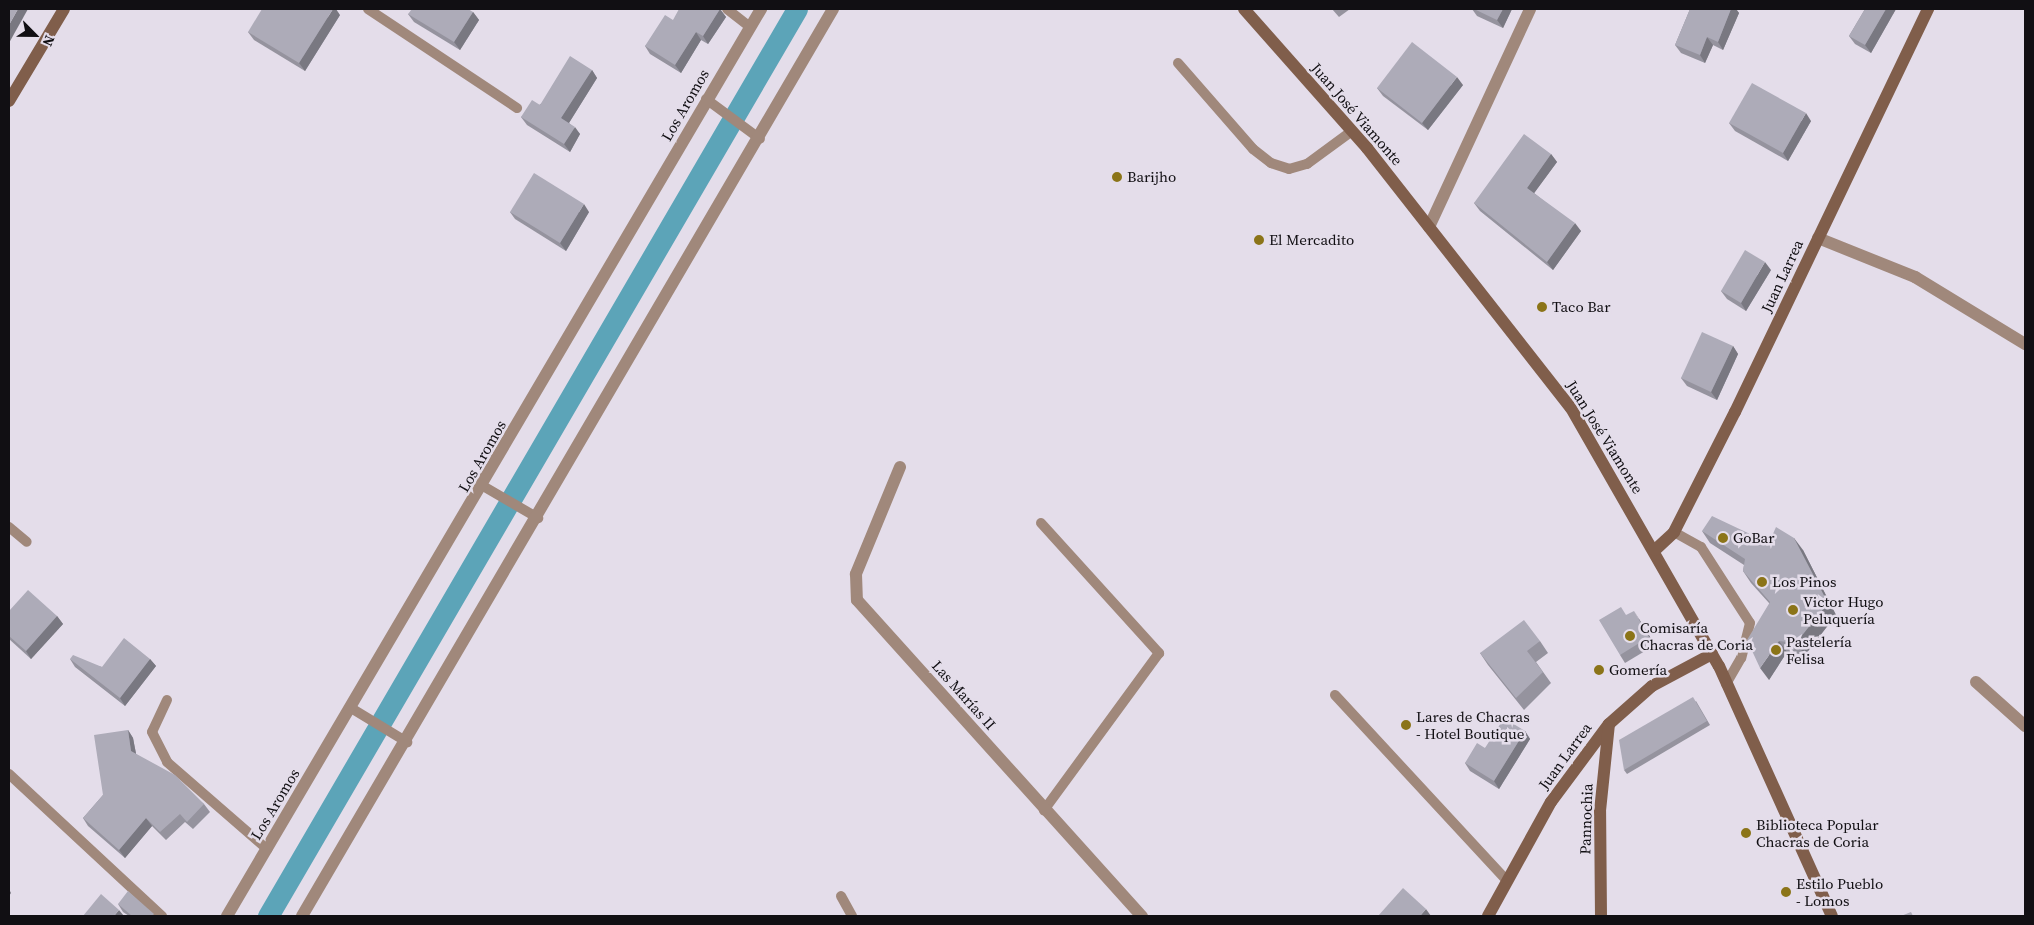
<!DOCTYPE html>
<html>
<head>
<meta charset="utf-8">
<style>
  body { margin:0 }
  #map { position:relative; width:2034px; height:925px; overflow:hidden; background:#e4ddea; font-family:"Source Serif 4",serif }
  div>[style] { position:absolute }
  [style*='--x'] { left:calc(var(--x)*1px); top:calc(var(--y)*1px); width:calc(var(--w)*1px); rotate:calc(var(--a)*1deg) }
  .canal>* { height:21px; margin:-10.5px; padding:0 10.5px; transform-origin:10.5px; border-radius:10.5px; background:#5ca4b8 }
  .lane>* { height:10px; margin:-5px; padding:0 5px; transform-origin:5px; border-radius:5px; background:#a0887b }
  .street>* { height:12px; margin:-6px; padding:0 6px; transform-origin:6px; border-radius:6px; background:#a0887b }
  .secondary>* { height:12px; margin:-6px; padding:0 6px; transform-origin:6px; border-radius:6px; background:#805e4b }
  .wall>* { inset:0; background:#95939e }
  .shaded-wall>* { inset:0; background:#797881 }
  .building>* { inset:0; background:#adabb8 }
  .dots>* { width:14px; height:14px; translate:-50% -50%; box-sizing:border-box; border:2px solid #e4ddea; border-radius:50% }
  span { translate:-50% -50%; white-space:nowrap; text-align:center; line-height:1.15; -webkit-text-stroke:5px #e4ddea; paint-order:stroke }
  .street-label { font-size:15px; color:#110f13 }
  .poi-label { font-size:15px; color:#110f13 }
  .left { translate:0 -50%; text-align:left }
  .frame { position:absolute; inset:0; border:10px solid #110f13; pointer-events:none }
  .north { position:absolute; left:10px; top:10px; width:50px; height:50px; -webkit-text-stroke:4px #e4ddea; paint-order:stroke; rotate:113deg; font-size:14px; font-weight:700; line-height:20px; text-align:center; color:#110f13 }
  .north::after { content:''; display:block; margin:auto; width:18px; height:22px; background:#110f13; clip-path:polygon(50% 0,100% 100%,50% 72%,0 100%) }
</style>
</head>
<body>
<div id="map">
  <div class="canal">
    <div style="--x:268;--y:916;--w:1050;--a:-59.75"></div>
  </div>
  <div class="lane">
    <div style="--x:368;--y:9;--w:179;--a:33.6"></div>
    <div style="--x:727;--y:9;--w:29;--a:38"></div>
    <div style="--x:1178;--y:63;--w:114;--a:48.9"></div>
    <div style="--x:1253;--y:149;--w:23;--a:38"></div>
    <div style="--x:1271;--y:163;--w:19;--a:18"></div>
    <div style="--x:1289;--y:169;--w:19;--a:-16"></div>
    <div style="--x:1307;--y:164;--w:56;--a:-36.3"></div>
    <div style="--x:706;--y:99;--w:67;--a:36.5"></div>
    <div style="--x:483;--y:486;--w:64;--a:30.2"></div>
    <div style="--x:1041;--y:523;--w:176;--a:47.8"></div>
    <div style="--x:1159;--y:653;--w:195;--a:126.2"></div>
    <div style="--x:9;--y:527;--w:23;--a:40"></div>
    <div style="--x:1674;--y:532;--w:31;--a:29"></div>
    <div style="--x:1701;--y:547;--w:90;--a:57.2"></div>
    <div style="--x:1750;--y:623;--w:36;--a:104"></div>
    <div style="--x:1741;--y:658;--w:30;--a:120"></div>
    <div style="--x:1335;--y:695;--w:253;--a:47.2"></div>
    <div style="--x:167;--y:700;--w:35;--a:115"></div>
    <div style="--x:152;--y:732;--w:34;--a:63"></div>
    <div style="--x:167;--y:762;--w:133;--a:41"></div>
    <div style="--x:351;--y:708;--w:66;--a:31.3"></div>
    <div style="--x:9;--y:774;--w:209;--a:42.9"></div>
    <div style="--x:841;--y:896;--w:23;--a:61"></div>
  </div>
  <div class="street">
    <div style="--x:1429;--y:227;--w:240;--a:-65.1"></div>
    <div style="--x:1818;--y:238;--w:105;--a:21.9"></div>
    <div style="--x:1915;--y:277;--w:129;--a:31.3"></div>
    <div style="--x:900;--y:467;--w:116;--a:112.4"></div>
    <div style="--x:856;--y:574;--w:26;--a:88"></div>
    <div style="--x:857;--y:600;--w:426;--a:48"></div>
    <div style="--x:1976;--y:682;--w:66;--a:41.9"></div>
    <div style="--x:227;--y:916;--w:1053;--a:-59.51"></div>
    <div style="--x:302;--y:916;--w:1051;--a:-59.65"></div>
  </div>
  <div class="secondary">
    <div style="--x:1244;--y:9;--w:186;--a:48.5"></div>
    <div style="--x:1367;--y:148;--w:330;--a:51.9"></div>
    <div style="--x:1571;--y:408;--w:297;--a:60.2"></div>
    <div style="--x:1719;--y:666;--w:274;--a:65.7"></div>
    <div style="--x:9;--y:101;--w:107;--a:-59.1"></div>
    <div style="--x:1655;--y:550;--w:26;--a:-43"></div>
    <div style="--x:1674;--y:532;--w:135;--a:-63.1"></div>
    <div style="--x:1735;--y:412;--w:447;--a:-64.4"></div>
    <div style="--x:1488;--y:916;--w:130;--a:-61.1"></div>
    <div style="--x:1551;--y:802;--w:97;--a:-53.4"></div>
    <div style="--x:1609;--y:724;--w:57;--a:-41.5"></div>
    <div style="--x:1652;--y:686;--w:68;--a:-28.1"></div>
    <div style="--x:1601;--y:916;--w:105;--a:-90.5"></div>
    <div style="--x:1600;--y:811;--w:87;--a:-84.1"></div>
  </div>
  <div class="wall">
    <div style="clip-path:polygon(720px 9px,726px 17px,708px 44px,701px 40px,681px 73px,650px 54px,645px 46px,673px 20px)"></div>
    <div style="clip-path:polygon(1332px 9px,1350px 9px,1339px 17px)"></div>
    <div style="clip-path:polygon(1472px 9px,1512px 9px,1503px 28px,1477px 16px)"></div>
    <div style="clip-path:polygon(1690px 9px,1736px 9px,1739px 13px,1723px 50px,1713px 45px,1705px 63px,1681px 53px,1675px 45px)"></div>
    <div style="clip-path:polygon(1865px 9px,1896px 9px,1871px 53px,1855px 44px,1849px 36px)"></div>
    <div style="clip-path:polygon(473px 12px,479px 20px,460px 50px,414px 22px,408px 14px)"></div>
    <div style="clip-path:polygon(340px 15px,305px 71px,254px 40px,248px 32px)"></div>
    <div style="clip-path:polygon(592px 70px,597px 78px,569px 123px,580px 134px,570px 152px,527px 125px,521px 117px)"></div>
    <div style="clip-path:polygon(1463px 85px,1428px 130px,1383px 96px,1377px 88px)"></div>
    <div style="clip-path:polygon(1811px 121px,1788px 161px,1735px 131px,1729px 123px)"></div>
    <div style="clip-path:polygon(1551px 154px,1557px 162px,1534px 193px,1581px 231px,1553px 270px,1480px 211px,1474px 203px)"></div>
    <div style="clip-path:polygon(510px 212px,589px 212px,566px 251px,515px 219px)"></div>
    <div style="clip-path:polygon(1771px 270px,1746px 311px,1727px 299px,1721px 291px)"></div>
    <div style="clip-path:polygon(1733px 346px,1738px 354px,1717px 400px,1687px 386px,1681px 378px)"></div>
    <div style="clip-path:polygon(1702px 531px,1803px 550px,1836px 615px,1805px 655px,1787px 652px,1769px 680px,1769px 603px,1751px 583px,1743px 571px,1744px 565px,1710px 543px)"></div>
    <div style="clip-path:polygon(9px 611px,57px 616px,63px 624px,31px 659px,9px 639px)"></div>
    <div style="clip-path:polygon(1626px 615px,1639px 619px,1655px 645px,1625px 663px,1620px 655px)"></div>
    <div style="clip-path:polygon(1540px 641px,1548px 653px,1536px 662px,1551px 683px,1524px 710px,1488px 665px,1480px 653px)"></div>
    <div style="clip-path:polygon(70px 659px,102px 667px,150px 659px,156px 666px,125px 706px,75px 667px)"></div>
    <div style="clip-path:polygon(1696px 701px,1710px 725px,1627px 774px,1624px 770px)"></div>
    <div style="clip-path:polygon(128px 730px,133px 738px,136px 754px,204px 804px,210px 812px,193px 829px,185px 822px,166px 840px,152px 826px,125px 858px,88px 826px,83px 818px,103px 795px)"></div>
    <div style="clip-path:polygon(1525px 731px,1530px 739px,1499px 789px,1470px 771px,1465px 763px,1485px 748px)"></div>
    <div style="clip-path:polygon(118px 904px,155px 916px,129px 916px,123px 912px)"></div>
  </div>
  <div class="shaded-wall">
    <div style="clip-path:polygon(18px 9px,28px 9px,9px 43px,9px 25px)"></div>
    <div style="clip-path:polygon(333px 9px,336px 9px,340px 15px,305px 71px,299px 63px)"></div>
    <div style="clip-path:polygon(720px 9px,726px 17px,708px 44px,703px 36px)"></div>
    <div style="clip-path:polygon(1503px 9px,1512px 9px,1503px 28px,1497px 20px)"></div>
    <div style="clip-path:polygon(1731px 9px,1736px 9px,1739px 13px,1723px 50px,1718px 42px)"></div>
    <div style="clip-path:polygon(1886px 9px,1896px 9px,1871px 53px,1865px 45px)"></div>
    <div style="clip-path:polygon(473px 12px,479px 20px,460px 50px,454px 42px)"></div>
    <div style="clip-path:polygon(696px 32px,701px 40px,681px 73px,675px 65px)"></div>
    <div style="clip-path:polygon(1707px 37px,1713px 45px,1705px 63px,1700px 55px)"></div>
    <div style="clip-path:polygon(592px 70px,597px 78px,567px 126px,561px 118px)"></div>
    <div style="clip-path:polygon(1457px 77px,1463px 85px,1428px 130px,1422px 123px)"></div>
    <div style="clip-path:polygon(1806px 113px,1811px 121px,1788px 161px,1783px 153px)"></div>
    <div style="clip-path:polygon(575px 127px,580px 134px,570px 152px,564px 144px)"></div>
    <div style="clip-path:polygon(1551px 154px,1557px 162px,1532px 196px,1527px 188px)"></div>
    <div style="clip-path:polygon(584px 204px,589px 212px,566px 251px,560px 243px)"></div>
    <div style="clip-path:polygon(1575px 223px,1581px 231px,1553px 270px,1547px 262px)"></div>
    <div style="clip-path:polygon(1765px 262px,1771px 270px,1746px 311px,1741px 303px)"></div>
    <div style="clip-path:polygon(1733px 346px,1738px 354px,1717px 400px,1711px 392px)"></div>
    <div style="clip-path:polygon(1794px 538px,1803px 550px,1836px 615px,1805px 655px,1796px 643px)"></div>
    <div style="clip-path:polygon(1634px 611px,1639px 619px,1655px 645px,1649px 637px)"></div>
    <div style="clip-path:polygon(57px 616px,63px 624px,31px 659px,26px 651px)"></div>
    <div style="clip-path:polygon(1779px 641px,1787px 652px,1769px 680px,1760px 668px)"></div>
    <div style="clip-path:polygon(150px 659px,156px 666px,125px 706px,120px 698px)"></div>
    <div style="clip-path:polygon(128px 730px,133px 738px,137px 759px,131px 751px)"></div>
    <div style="clip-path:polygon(1525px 731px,1530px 739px,1499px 789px,1494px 781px)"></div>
    <div style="clip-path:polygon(146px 818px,152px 826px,125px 858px,119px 850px)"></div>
    <div style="clip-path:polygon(9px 889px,11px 893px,9px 896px)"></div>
    <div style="clip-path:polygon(1426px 909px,1431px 916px,1420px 916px)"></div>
    <div style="clip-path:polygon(119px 910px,124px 916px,114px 916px)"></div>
  </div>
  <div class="building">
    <div style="clip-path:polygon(9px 9px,18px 9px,9px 25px)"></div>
    <div style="clip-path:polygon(262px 9px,333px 9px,299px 63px,248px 32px)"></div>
    <div style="clip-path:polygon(412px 9px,468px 9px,473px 12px,454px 42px,408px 14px)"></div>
    <div style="clip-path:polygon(679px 9px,720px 9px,703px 36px,696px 32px,675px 65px,645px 46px,665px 15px,673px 20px)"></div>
    <div style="clip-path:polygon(1474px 9px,1503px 9px,1497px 20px)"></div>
    <div style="clip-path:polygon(1690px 9px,1731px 9px,1718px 42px,1707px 37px,1700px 55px,1675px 45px)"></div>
    <div style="clip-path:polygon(1865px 9px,1886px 9px,1865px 45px,1849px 36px)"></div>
    <div style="clip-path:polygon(1412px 42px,1457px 77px,1422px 123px,1377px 88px)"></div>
    <div style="clip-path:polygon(570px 56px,592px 70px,561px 118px,575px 127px,564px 144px,521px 117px,532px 100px,540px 105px)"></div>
    <div style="clip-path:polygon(1752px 83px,1806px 113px,1783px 153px,1729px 123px)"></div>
    <div style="clip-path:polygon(1524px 134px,1551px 154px,1527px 188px,1575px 223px,1547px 262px,1474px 203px)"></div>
    <div style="clip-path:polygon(534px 173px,584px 204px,560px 243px,510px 212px)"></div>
    <div style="clip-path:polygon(1745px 250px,1765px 262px,1741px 303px,1721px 291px)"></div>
    <div style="clip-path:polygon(1702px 332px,1733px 346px,1711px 392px,1681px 378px)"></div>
    <div style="clip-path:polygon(1712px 516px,1769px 543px,1776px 527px,1794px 538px,1828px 603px,1796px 643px,1779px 641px,1760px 668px,1747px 640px,1770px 602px,1743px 571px,1745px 559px,1702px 531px)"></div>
    <div style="clip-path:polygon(28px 590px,57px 616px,26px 651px,9px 636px,9px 611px)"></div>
    <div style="clip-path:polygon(1621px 607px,1626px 615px,1634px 611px,1649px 637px,1620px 655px,1599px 620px)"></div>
    <div style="clip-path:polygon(1524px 620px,1540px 641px,1527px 651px,1543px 672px,1516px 698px,1480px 653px)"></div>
    <div style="clip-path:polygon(124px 638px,150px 659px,120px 698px,70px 659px,73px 655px,102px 667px)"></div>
    <div style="clip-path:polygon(1693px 697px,1707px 721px,1624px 770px,1619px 740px)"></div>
    <div style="clip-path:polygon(1504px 718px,1525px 731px,1494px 781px,1465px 763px,1477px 743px,1485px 748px)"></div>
    <div style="clip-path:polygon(128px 730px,131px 751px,175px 775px,204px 804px,187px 822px,180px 814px,160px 832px,146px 818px,119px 850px,83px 818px,103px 795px,94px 735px)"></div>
    <div style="clip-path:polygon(1403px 888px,1426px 909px,1420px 916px,1378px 916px)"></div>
    <div style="clip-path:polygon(128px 891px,154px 914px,152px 916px,132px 916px,118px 904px)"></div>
    <div style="clip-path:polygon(101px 894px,119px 910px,114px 916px,83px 916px)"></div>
    <div style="clip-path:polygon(1911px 912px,1913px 916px,1901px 916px)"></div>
  </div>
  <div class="dots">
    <div style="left:1117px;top:177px;background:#8b7418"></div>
    <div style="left:1259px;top:240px;background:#8b7418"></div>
    <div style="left:1542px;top:307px;background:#8b7418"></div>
    <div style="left:1723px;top:538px;background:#8b7418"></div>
    <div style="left:1762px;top:582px;background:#8b7418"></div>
    <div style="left:1793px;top:610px;background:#8b7418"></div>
    <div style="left:1630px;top:636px;background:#8b7418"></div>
    <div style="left:1776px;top:650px;background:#8b7418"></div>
    <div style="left:1599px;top:670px;background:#8b7418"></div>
    <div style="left:1406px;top:725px;background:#8b7418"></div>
    <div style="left:1746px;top:833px;background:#8b7418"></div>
    <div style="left:1786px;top:892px;background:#8b7418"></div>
  </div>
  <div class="street-label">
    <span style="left:685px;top:105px;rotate:-60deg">Los Aromos</span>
    <span style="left:1357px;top:114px;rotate:49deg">Juan José Viamonte</span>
    <span style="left:1782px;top:276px;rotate:-65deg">Juan Larrea</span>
    <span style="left:1605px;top:437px;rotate:58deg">Juan José Viamonte</span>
    <span style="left:482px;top:456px;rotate:-60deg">Los Aromos</span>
    <span style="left:964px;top:695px;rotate:48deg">Las Marías II</span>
    <span style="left:1565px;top:756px;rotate:-54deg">Juan Larrea</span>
    <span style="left:275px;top:804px;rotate:-59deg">Los Aromos</span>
    <span style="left:1586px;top:819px;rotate:-88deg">Pannochia</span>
  </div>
  <div class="poi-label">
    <span class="left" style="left:1127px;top:177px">Barijho</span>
    <span class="left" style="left:1269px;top:240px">El Mercadito</span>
    <span class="left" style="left:1552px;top:307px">Taco Bar</span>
    <span class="left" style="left:1733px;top:538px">GoBar</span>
    <span class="left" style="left:1772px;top:582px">Los Pinos</span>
    <span class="left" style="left:1803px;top:610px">Victor Hugo<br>Peluquería</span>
    <span class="left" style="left:1640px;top:636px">Comisaría<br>Chacras de Coria</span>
    <span class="left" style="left:1786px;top:650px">Pastelería<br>Felisa</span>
    <span class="left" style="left:1609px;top:670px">Gomería</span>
    <span class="left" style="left:1416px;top:725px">Lares de Chacras<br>- Hotel Boutique</span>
    <span class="left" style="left:1756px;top:833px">Biblioteca Popular<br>Chacras de Coria</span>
    <span class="left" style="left:1796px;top:892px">Estilo Pueblo<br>- Lomos</span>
  </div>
  <div class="frame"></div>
  <div class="north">N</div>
</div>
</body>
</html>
